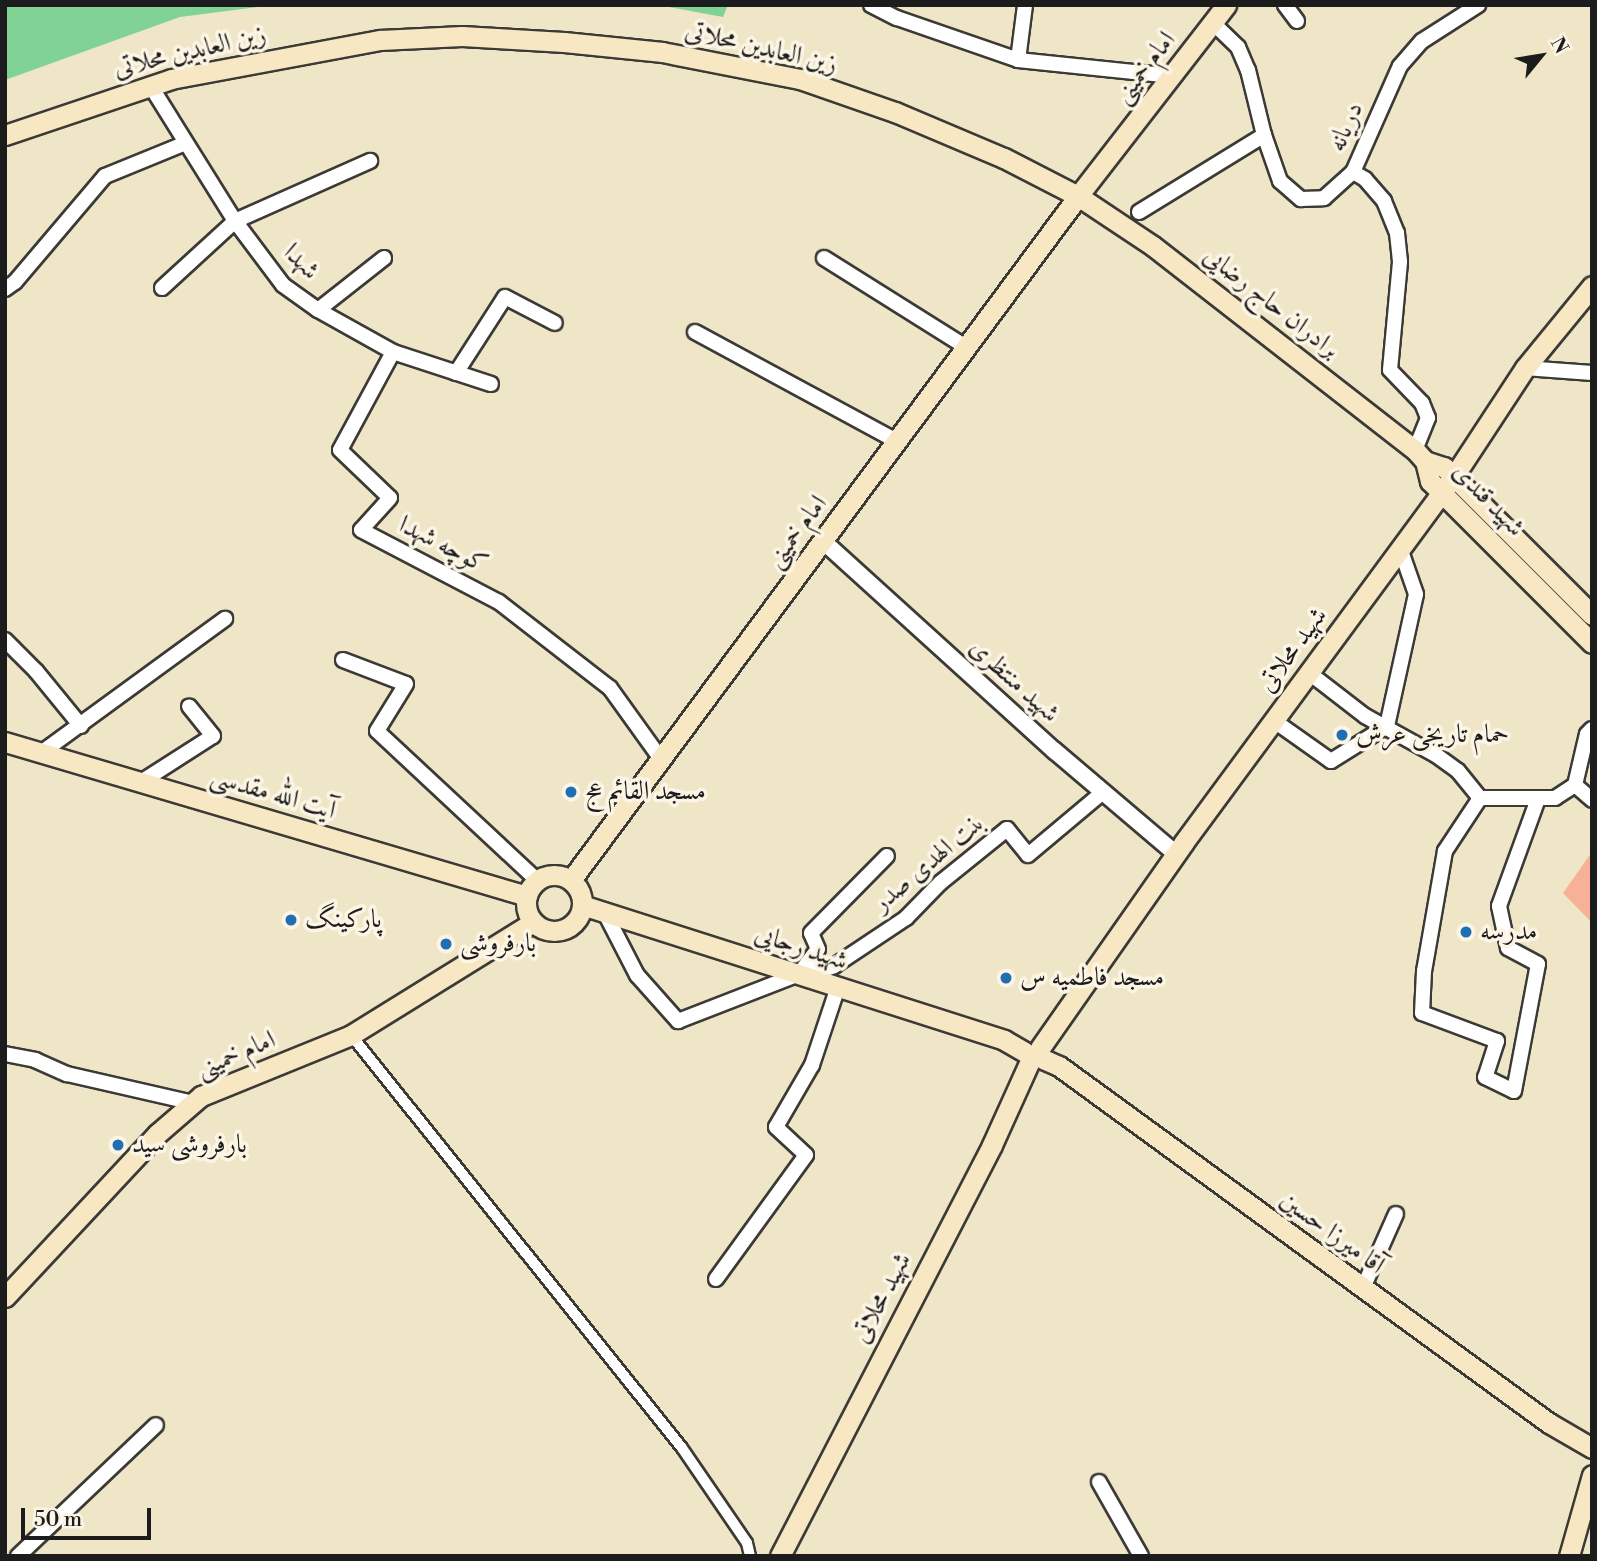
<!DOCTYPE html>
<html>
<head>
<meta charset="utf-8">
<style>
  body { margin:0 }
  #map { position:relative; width:1597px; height:1561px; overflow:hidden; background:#efe6c8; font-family:"Libre Bodoni",Amiri,serif }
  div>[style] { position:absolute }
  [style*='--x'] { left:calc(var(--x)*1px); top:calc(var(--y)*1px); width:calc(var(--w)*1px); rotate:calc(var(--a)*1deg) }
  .green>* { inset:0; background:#80d395 }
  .building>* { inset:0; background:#f6b196 }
  .roads { filter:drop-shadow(2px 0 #3c3a36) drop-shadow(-2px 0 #3c3a36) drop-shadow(0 2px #3c3a36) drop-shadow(0 -2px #3c3a36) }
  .pedestrian>* { height:10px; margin:-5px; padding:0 5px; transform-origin:5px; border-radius:5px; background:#fff }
  .minor>* { height:14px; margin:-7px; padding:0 7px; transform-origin:7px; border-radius:7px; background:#fff }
  .tertiary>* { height:16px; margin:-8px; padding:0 8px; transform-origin:8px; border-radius:8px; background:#fff }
  .secondary>* { height:19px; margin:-9.5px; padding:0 9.5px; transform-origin:9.5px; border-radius:9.5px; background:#f7e8c3 }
  .secondary>.ring { margin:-9.5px; padding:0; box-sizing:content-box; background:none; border:19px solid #f7e8c3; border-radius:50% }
  .dots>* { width:19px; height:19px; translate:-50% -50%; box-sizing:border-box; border:4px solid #fcf5e5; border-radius:50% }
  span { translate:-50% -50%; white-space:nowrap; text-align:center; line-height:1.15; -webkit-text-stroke:7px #fcf5e5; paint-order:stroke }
  .street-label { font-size:26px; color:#1c1c1c }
  .poi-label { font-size:26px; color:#1c1c1c }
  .left { translate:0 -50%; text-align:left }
  .frame { position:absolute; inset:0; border:7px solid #1c1c1c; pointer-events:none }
  .north { position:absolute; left:1506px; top:21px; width:70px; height:70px; -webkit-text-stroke:5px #fcf5e5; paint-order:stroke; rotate:60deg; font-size:19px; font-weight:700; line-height:28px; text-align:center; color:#1c1c1c }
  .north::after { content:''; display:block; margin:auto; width:24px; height:32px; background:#1c1c1c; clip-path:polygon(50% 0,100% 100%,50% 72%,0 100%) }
  .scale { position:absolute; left:21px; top:1508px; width:130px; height:32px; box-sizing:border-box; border:4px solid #1c1c1c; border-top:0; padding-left:9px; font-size:21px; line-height:24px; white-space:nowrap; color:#1c1c1c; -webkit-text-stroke:5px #fcf5e5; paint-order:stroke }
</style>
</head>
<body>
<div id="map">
  <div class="green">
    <div style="clip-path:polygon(5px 5px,274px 5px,180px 17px,5px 80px)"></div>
    <div style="clip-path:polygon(658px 5px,728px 5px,723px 17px)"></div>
  </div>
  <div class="building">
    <div style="clip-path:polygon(1592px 852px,1592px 923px,1563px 893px)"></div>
  </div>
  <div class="roads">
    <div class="pedestrian">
      <div style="--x:351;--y:1035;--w:529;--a:51.29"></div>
      <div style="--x:682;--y:1448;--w:115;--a:55.6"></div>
      <div style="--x:747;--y:1543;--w:13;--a:77"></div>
    </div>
    <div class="minor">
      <div style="--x:871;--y:5;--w:29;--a:27"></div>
      <div style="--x:897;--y:18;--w:128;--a:19.1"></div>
      <div style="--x:1018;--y:60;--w:155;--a:5.9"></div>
      <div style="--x:1285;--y:5;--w:20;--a:53"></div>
      <div style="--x:1213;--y:23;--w:35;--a:44"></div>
      <div style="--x:1238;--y:47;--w:25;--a:67"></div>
      <div style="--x:1248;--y:70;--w:67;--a:76.2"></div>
      <div style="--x:1264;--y:135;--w:49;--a:70.8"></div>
      <div style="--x:1280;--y:181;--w:28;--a:41"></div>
      <div style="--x:1301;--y:199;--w:23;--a:-2"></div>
      <div style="--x:1324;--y:198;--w:39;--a:-42"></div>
      <div style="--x:1353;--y:172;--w:116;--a:-66.1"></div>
      <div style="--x:1400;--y:66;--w:33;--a:-49"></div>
      <div style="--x:1422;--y:41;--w:67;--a:-32.7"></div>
      <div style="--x:1018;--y:60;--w:55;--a:-82.7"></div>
      <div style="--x:150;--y:85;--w:160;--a:58"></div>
      <div style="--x:235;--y:221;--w:80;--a:53.1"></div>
      <div style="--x:283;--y:285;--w:43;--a:35.5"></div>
      <div style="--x:318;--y:310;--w:86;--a:29.2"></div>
      <div style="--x:393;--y:352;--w:103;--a:18.1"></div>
      <div style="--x:1353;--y:172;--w:14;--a:30"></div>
      <div style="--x:1365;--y:179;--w:29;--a:49"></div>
      <div style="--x:1384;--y:201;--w:35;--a:68"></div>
      <div style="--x:1397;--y:233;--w:29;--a:84"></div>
      <div style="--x:1400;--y:262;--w:108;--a:95.3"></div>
      <div style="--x:1390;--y:370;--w:46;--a:45.9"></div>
      <div style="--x:1422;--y:403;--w:16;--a:68"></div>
      <div style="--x:1428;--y:418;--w:35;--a:112"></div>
      <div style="--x:1139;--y:212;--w:147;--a:-31.6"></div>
      <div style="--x:824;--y:258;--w:168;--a:32.1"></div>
      <div style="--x:162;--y:288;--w:99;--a:-42.5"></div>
      <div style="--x:235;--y:221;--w:148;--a:-24"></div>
      <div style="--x:5;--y:289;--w:12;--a:-35"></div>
      <div style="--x:15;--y:282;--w:139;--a:-49.7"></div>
      <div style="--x:105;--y:176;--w:87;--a:-22.2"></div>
      <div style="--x:318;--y:310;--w:84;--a:-38.2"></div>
      <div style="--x:695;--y:332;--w:230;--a:28.4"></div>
      <div style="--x:393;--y:352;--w:111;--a:118.4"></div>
      <div style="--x:340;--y:450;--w:69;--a:43.8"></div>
      <div style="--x:390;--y:498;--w:43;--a:132.2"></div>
      <div style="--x:361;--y:530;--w:156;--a:27.6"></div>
      <div style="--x:499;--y:602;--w:140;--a:37.8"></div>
      <div style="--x:610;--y:688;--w:87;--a:54.3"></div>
      <div style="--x:1525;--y:368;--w:67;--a:4.3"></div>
      <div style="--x:456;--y:373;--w:90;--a:-57.2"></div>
      <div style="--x:505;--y:297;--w:56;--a:27.5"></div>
      <div style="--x:5;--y:640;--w:44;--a:45"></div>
      <div style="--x:36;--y:671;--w:71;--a:50.7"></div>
      <div style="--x:343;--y:660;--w:67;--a:20.9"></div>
      <div style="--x:406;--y:684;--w:55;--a:121.7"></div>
      <div style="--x:377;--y:731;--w:219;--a:43"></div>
      <div style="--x:1308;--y:672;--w:72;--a:37.7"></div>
      <div style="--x:1365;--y:716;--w:81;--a:28.8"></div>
      <div style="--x:1436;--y:755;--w:27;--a:36"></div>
      <div style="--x:1458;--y:771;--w:35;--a:51"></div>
      <div style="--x:1480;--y:798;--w:75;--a:0"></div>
      <div style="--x:1555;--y:798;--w:24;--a:-33"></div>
      <div style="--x:1273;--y:720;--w:71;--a:35.3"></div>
      <div style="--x:1331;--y:761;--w:66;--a:-32"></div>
      <div style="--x:1387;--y:726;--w:135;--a:-77.6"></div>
      <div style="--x:1416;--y:594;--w:49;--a:-109.2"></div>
      <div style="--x:41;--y:753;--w:228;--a:-36.1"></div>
      <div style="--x:141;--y:782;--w:85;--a:-32.6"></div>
      <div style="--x:213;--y:736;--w:38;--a:-129"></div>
      <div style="--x:1575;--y:785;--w:52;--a:-76.8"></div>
      <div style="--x:1587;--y:734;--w:7;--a:-45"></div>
      <div style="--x:1575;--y:785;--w:23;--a:41"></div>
      <div style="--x:1480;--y:798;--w:64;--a:123.4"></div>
      <div style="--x:1445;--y:851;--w:122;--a:99.9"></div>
      <div style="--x:1424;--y:971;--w:42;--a:92.7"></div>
      <div style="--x:1422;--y:1013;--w:80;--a:20.5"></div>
      <div style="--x:1497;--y:1041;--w:38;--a:108"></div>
      <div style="--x:1485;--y:1077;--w:32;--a:26"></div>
      <div style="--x:1514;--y:1091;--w:129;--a:-79.3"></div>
      <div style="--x:1538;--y:964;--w:34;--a:-152"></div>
      <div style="--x:1508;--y:948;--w:43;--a:-102.1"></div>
      <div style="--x:1499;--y:906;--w:114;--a:-70"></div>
      <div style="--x:605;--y:913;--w:70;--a:62.7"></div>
      <div style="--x:637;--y:975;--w:62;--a:48.3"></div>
      <div style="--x:678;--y:1021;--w:130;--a:-21.2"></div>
      <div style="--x:799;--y:974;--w:31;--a:-53"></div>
      <div style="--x:818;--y:949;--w:17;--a:-114"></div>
      <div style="--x:811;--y:933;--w:108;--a:-45.4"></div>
      <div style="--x:804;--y:976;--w:32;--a:-18"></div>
      <div style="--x:834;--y:966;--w:87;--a:-33.7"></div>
      <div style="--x:906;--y:918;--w:49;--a:-45.8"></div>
      <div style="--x:940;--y:883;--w:86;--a:-38.9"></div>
      <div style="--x:1007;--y:829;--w:33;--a:51"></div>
      <div style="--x:1028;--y:855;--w:98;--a:-40"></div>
      <div style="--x:5;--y:1054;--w:31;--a:11"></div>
      <div style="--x:35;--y:1060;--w:35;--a:24"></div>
      <div style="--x:67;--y:1074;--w:130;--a:12.9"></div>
      <div style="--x:716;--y:1279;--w:153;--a:-54"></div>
      <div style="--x:806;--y:1155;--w:41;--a:-137"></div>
      <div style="--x:776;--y:1127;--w:72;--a:-59.9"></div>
      <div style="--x:812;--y:1065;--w:82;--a:-71.6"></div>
      <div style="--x:1363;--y:1288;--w:81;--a:-66"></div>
      <div style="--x:1099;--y:1482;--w:85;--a:60.4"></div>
      <div style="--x:18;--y:1556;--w:190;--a:-43.5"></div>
    </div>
    <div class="tertiary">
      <div style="--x:823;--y:541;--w:313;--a:42.2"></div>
      <div style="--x:1055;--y:751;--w:157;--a:40.4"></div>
    </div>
    <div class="secondary">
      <div style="--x:5;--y:135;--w:175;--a:-18.6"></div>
      <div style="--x:171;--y:79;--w:213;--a:-10.6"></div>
      <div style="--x:380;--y:40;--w:82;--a:-2.8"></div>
      <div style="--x:462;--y:36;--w:102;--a:3.4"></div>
      <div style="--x:564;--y:42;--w:99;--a:5.8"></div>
      <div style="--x:662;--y:52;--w:141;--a:11.1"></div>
      <div style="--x:800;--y:79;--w:101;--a:19.2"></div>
      <div style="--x:895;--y:112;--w:118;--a:22.9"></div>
      <div style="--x:1004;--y:158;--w:83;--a:27.2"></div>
      <div style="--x:1078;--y:196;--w:90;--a:33.7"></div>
      <div style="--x:1153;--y:246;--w:332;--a:37.9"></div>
      <div style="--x:1415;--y:450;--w:15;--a:48"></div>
      <div style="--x:1425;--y:461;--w:21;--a:76"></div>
      <div style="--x:1430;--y:481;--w:229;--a:45"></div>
      <div style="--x:1425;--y:461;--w:20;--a:18"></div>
      <div style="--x:1444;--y:467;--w:209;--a:45"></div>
      <div style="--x:5;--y:742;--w:544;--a:16.44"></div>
      <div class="ring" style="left:526px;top:875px;width:37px;height:37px"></div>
      <div style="--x:571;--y:880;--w:851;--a:-53.45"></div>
      <div style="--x:1078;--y:196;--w:242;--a:-52.2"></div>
      <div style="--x:582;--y:905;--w:443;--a:17.7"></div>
      <div style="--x:1004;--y:1040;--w:24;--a:30"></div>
      <div style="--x:1040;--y:1048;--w:251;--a:-55"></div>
      <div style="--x:1184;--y:842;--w:455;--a:-53.6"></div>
      <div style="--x:1454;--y:476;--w:129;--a:-56.7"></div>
      <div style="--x:1525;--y:368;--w:106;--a:-50.7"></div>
      <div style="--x:1043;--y:1059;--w:17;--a:24"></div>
      <div style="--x:1059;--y:1066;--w:606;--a:36.08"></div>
      <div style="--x:1549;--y:1423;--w:50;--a:30.2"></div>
      <div style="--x:5;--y:1297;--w:223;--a:-47"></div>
      <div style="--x:157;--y:1134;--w:58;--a:-40.8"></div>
      <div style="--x:201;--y:1096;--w:162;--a:-22.1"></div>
      <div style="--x:351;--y:1035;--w:214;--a:-31.8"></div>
      <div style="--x:780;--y:1556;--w:462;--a:-62.7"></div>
      <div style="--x:992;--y:1145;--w:90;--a:-65.7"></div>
      <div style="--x:1569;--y:1556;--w:84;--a:-74.1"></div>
    </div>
  </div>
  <div class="dots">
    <div style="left:1342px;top:735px;background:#1f6fb2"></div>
    <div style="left:571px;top:792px;background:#1f6fb2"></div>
    <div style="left:291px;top:920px;background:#1f6fb2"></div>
    <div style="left:1466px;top:932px;background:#1f6fb2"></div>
    <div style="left:446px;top:944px;background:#1f6fb2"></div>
    <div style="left:1006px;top:978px;background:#1f6fb2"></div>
    <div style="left:118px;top:1145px;background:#1f6fb2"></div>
  </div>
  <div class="street-label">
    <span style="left:761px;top:48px;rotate:13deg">زین العابدین محلاتی</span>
    <span style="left:190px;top:52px;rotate:-13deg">زین العابدین محلاتی</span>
    <span style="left:1145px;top:68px;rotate:-52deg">امام خمینی</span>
    <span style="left:1346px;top:127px;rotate:-66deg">دریانه</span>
    <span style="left:301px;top:262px;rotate:45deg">شهدا</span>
    <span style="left:1271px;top:303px;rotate:38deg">برادران حاج رضایی</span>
    <span style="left:1488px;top:500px;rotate:46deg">شهید قندی</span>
    <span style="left:797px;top:532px;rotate:-53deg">امام خمینی</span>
    <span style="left:443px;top:545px;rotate:27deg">کوچه شهدا</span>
    <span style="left:1293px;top:650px;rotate:-54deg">شهید محلاتی</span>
    <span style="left:1014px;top:681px;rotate:42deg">شهید منتظری</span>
    <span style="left:273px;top:794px;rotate:16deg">آیت الله مقدسی</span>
    <span style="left:929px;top:863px;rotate:-40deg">بنت الهدی صدر</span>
    <span style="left:801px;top:948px;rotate:18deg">شهید رجایی</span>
    <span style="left:236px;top:1055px;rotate:-23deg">امام خمینی</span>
    <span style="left:1332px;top:1233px;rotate:36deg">آقا میرزا حسین</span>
    <span style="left:882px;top:1298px;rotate:-62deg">شهید محلاتی</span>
  </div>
  <div class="poi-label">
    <span class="left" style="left:1356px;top:735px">حمام تاریخی عرش</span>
    <span class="left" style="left:585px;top:792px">مسجد القائم عج</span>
    <span class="left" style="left:305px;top:920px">پارکینگ</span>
    <span class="left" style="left:1480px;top:932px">مدرسه</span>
    <span class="left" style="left:460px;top:944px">بارفروشی</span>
    <span class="left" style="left:1020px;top:978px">مسجد فاطمیه س</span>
    <span class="left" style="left:132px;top:1145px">بارفروشی سید</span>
  </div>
  <div class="frame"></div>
  <div class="north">N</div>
  <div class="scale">50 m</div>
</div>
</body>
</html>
